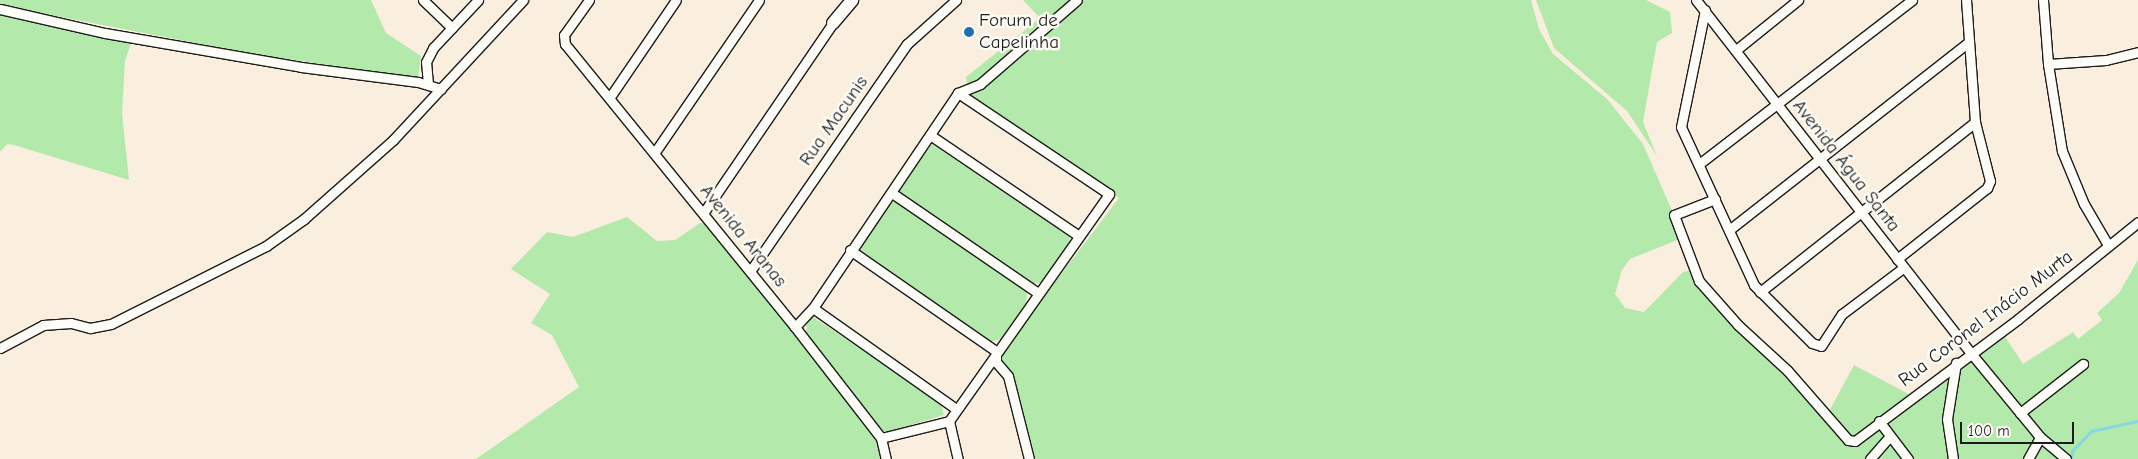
<!DOCTYPE html>
<html>
<head>
<meta charset="utf-8">
<style>
  body { margin:0 }
  #map { position:relative; width:2138px; height:459px; overflow:hidden; background:#faefde; font-family:"Comic Neue",sans-serif }
  div>[style] { position:absolute }
  [style*='--x'] { left:calc(var(--x)*1px); top:calc(var(--y)*1px); width:calc(var(--w)*1px); rotate:calc(var(--a)*1deg) }
  .green>* { inset:0; background:#b3e9ab }
  .stream>* { height:2.5px; margin:-1.25px; padding:0 1.25px; transform-origin:1.25px; border-radius:1.25px; background:#87d6e4 }
  .roads { filter:drop-shadow(1px 0 #1c1c1c) drop-shadow(-1px 0 #1c1c1c) drop-shadow(0 1px #1c1c1c) drop-shadow(0 -1px #1c1c1c) }
  .street>* { height:9px; margin:-4.5px; padding:0 4.5px; transform-origin:4.5px; border-radius:4.5px; background:#fdfcf7 }
  .secondary>* { height:12px; margin:-6px; padding:0 6px; transform-origin:6px; border-radius:6px; background:#fdfcf7 }
  .dots>* { width:14px; height:14px; translate:-50% -50%; box-sizing:border-box; border:2px solid #fdfcf7; border-radius:50% }
  span { translate:-50% -50%; white-space:nowrap; text-align:center; line-height:1.15; -webkit-text-stroke:5px #fdfcf7; paint-order:stroke }
  .poi-label { font-size:19px; color:#1c1c1c }
  .left { translate:0 -50%; text-align:left }
  .street-label { font-size:19px; color:#1c1c1c }
  .scale { position:absolute; left:1960px; top:422px; width:114px; height:22px; box-sizing:border-box; border:2px solid #1c1c1c; border-top:0; padding-left:6px; font-size:15px; line-height:18px; white-space:nowrap; color:#1c1c1c; -webkit-text-stroke:4px #fdfcf7; paint-order:stroke }
</style>
</head>
<body>
<div id="map">
  <div class="green">
    <div style="clip-path:polygon(0 0,371px 0,386px 33px,421px 56px,418px 78px,252px 54px,46px 14px,0 4px)"></div>
    <div style="clip-path:polygon(1023px 0,1531px 0,1539px 29px,1553px 54px,1607px 99px,1643px 144px,1679px 227px,1680px 239px,1630px 259px,1622px 270px,1615px 294px,1625px 308px,1644px 312px,1683px 272px,1694px 269px,1826px 417px,1854px 365px,1916px 398px,2004px 335px,2023px 364px,2073px 332px,2078px 339px,2102px 320px,2097px 313px,2119px 293px,2138px 260px,2138px 459px,1035px 459px,1012px 374px,1001px 360px,1002px 352px,1119px 198px,969px 96px,966px 77px,1040px 18px)"></div>
    <div style="clip-path:polygon(1536px 0,1646px 0,1670px 12px,1672px 33px,1657px 42px,1643px 122px,1657px 156px,1627px 111px,1554px 48px)"></div>
    <div style="clip-path:polygon(0 12px,131px 43px,125px 61px,122px 113px,129px 180px,14px 145px,7px 144px,0 152px)"></div>
    <div style="clip-path:polygon(932px 144px,1069px 236px,1070px 242px,1042px 283px,1030px 283px,900px 192px,900px 186px)"></div>
    <div style="clip-path:polygon(890px 202px,897px 202px,1027px 292px,1026px 304px,1001px 339px,989px 342px,861px 251px,863px 238px)"></div>
    <div style="clip-path:polygon(627px 217px,657px 241px,675px 240px,700px 223px,706px 223px,877px 439px,882px 459px,476px 459px,579px 387px,552px 335px,531px 323px,550px 294px,511px 269px,547px 232px,573px 237px)"></div>
    <div style="clip-path:polygon(813px 317px,941px 403px,944px 415px,888px 432px,880px 430px,806px 334px,807px 323px)"></div>
  </div>
  <div class="stream">
    <div style="--x:2071;--y:459;--w:8;--a:-83"></div>
    <div style="--x:2072;--y:451;--w:28;--a:-46"></div>
    <div style="--x:2091;--y:431;--w:48;--a:-12"></div>
  </div>
  <div class="roads">
    <div class="street">
      <div style="--x:423;--y:0;--w:40;--a:44"></div>
      <div style="--x:589;--y:0;--w:43;--a:125.5"></div>
      <div style="--x:564;--y:35;--w:9;--a:84"></div>
      <div style="--x:565;--y:44;--w:365;--a:50.9"></div>
      <div style="--x:795;--y:327;--w:140;--a:52.2"></div>
      <div style="--x:881;--y:438;--w:22;--a:77"></div>
      <div style="--x:1696;--y:0;--w:446;--a:52.1"></div>
      <div style="--x:1970;--y:352;--w:110;--a:50.5"></div>
      <div style="--x:2040;--y:437;--w:34;--a:40"></div>
      <div style="--x:2043;--y:0;--w:64;--a:85.5"></div>
      <div style="--x:2048;--y:64;--w:88;--a:80.9"></div>
      <div style="--x:2062;--y:151;--w:57;--a:67.5"></div>
      <div style="--x:2084;--y:204;--w:48;--a:59.7"></div>
      <div style="--x:0;--y:9;--w:108;--a:12.9"></div>
      <div style="--x:105;--y:33;--w:199;--a:9.8"></div>
      <div style="--x:301;--y:67;--w:118;--a:7.3"></div>
      <div style="--x:418;--y:82;--w:24;--a:17"></div>
      <div style="--x:1705;--y:10;--w:119;--a:101.6"></div>
      <div style="--x:1681;--y:127;--w:174;--a:65.2"></div>
      <div style="--x:1754;--y:285;--w:82;--a:45"></div>
      <div style="--x:1812;--y:343;--w:9;--a:18"></div>
      <div style="--x:1821;--y:346;--w:38;--a:-57"></div>
      <div style="--x:1842;--y:314;--w:76;--a:-37"></div>
      <div style="--x:1736;--y:50;--w:80;--a:-38.9"></div>
      <div style="--x:2048;--y:64;--w:58;--a:-3.9"></div>
      <div style="--x:2106;--y:60;--w:33;--a:-14"></div>
      <div style="--x:428;--y:84;--w:22;--a:-95"></div>
      <div style="--x:426;--y:62;--w:16;--a:-63"></div>
      <div style="--x:433;--y:48;--w:66;--a:-46.8"></div>
      <div style="--x:610;--y:97;--w:117;--a:-55.8"></div>
      <div style="--x:930;--y:135;--w:180;--a:34.1"></div>
      <div style="--x:655;--y:152;--w:184;--a:-55.6"></div>
      <div style="--x:1699;--y:164;--w:269;--a:-37.6"></div>
      <div style="--x:892;--y:193;--w:177;--a:34.4"></div>
      <div style="--x:1715;--y:199;--w:44;--a:158.7"></div>
      <div style="--x:1674;--y:215;--w:71;--a:69.3"></div>
      <div style="--x:1699;--y:281;--w:59;--a:48.4"></div>
      <div style="--x:1738;--y:325;--w:67;--a:42.6"></div>
      <div style="--x:1787;--y:370;--w:93;--a:48.9"></div>
      <div style="--x:1848;--y:440;--w:7;--a:8"></div>
      <div style="--x:1855;--y:441;--w:204;--a:-36.8"></div>
      <div style="--x:2018;--y:319;--w:154;--a:-38.9"></div>
      <div style="--x:704;--y:212;--w:229;--a:-55.7"></div>
      <div style="--x:1729;--y:230;--w:305;--a:-38.1"></div>
      <div style="--x:850;--y:250;--w:178;--a:34.7"></div>
      <div style="--x:996;--y:351;--w:11;--a:90"></div>
      <div style="--x:996;--y:362;--w:18;--a:49"></div>
      <div style="--x:1008;--y:376;--w:86;--a:75.8"></div>
      <div style="--x:1897;--y:259;--w:115;--a:-38.3"></div>
      <div style="--x:1987;--y:188;--w:8;--a:-67"></div>
      <div style="--x:1990;--y:181;--w:61;--a:-104.3"></div>
      <div style="--x:1975;--y:122;--w:122;--a:-94.2"></div>
      <div style="--x:751;--y:270;--w:275;--a:-55.4"></div>
      <div style="--x:907;--y:44;--w:66;--a:-41.9"></div>
      <div style="--x:1760;--y:292;--w:274;--a:-38.3"></div>
      <div style="--x:813;--y:308;--w:175;--a:35.2"></div>
      <div style="--x:795;--y:327;--w:26;--a:-47"></div>
      <div style="--x:813;--y:308;--w:259;--a:-56"></div>
      <div style="--x:958;--y:93;--w:24;--a:-22"></div>
      <div style="--x:980;--y:84;--w:128;--a:-40.9"></div>
      <div style="--x:0;--y:348;--w:49;--a:-28.1"></div>
      <div style="--x:43;--y:325;--w:28;--a:-4"></div>
      <div style="--x:71;--y:323;--w:20;--a:15"></div>
      <div style="--x:90;--y:328;--w:21;--a:-11"></div>
      <div style="--x:111;--y:324;--w:174;--a:-26.7"></div>
      <div style="--x:266;--y:246;--w:47;--a:-35.4"></div>
      <div style="--x:304;--y:219;--w:119;--a:-41.6"></div>
      <div style="--x:393;--y:140;--w:191;--a:-47.1"></div>
      <div style="--x:2020;--y:413;--w:80;--a:-37.9"></div>
      <div style="--x:949;--y:421;--w:39;--a:77"></div>
      <div style="--x:1879;--y:421;--w:48;--a:52.7"></div>
      <div style="--x:881;--y:438;--w:70;--a:-14"></div>
      <div style="--x:949;--y:421;--w:278;--a:-54.8"></div>
      <div style="--x:1109;--y:194;--w:182;--a:-146.2"></div>
      <div style="--x:1870;--y:459;--w:30;--a:-49"></div>
      <div style="--x:1953;--y:459;--w:40;--a:-98.5"></div>
      <div style="--x:1947;--y:419;--w:57;--a:-80.9"></div>
      <div style="--x:2028;--y:459;--w:25;--a:-61"></div>
    </div>
    <div class="secondary">
      <div style="--x:833;--y:23;--w:30;--a:-50"></div>
    </div>
  </div>
  <div class="dots">
    <div style="left:969px;top:32px;background:#1f6fb2"></div>
  </div>
  <div class="poi-label">
    <span class="left" style="left:979px;top:32px">Forum de<br>Capelinha</span>
  </div>
  <div class="street-label">
    <span style="left:834px;top:121px;rotate:-55deg">Rua Macunis</span>
    <span style="left:1846px;top:166px;rotate:52deg">Avenida Água Santa</span>
    <span style="left:743px;top:236px;rotate:51deg">Avenida Aranas</span>
    <span style="left:1986px;top:319px;rotate:-37deg">Rua Coronel Inácio Murta</span>
  </div>
  <div class="scale">100 m</div>
</div>
</body>
</html>
